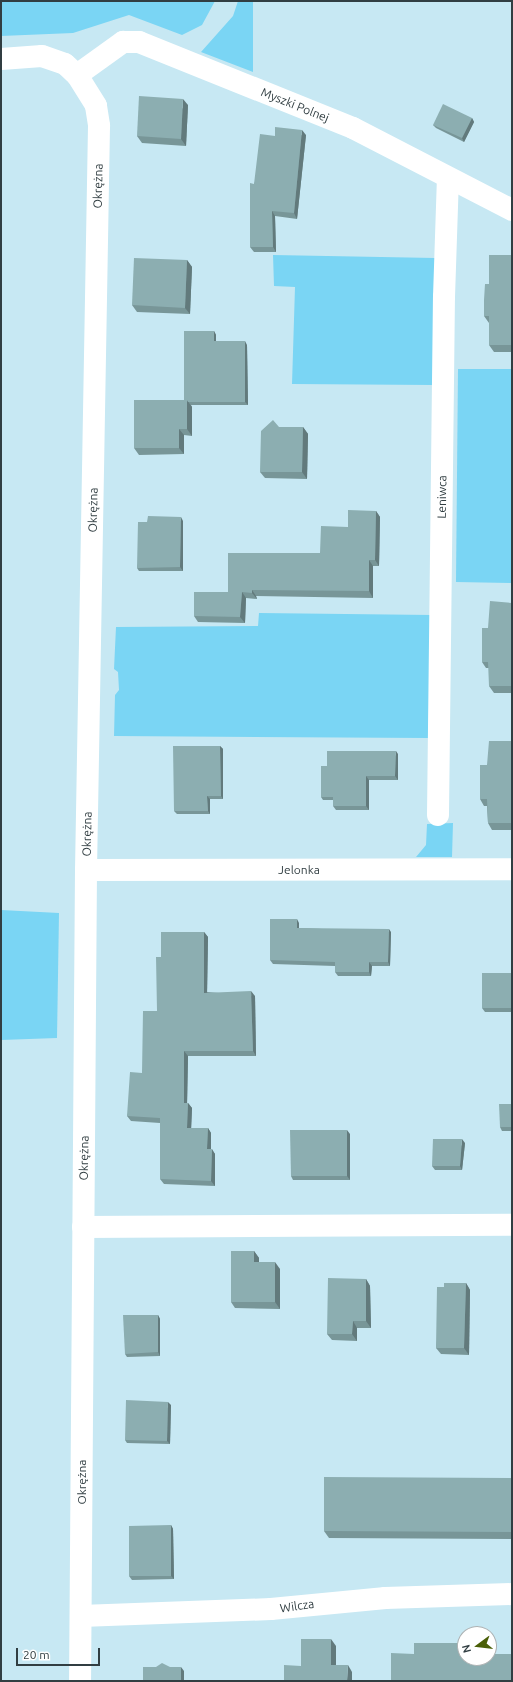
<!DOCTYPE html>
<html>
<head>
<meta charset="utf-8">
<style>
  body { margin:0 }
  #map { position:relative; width:513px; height:1682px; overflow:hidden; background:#c7e8f3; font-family:Ubuntu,sans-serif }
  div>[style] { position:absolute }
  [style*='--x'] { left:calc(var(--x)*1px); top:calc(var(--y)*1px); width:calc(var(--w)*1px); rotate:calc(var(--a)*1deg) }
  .green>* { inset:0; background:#7ad5f4 }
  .minor>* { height:22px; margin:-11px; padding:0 11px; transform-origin:11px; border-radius:11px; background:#fff }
  .wall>* { inset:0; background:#789698 }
  .shaded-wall>* { inset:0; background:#627a7c }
  .building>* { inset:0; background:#8caeb1 }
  span { translate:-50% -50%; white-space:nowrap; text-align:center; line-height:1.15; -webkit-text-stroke:4px #fff; paint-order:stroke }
  .street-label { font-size:12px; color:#313e42 }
  .frame { position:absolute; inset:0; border:2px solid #313e42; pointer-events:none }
  .north { position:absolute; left:457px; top:1626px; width:40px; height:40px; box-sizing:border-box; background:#fff; border:1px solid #adb2b3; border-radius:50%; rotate:255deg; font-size:11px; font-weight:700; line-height:16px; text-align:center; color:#313e42 }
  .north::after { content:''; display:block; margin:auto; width:14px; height:18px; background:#4a5f07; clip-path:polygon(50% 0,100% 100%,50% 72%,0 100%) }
  .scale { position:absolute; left:16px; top:1648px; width:84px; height:18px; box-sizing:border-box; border:2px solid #313e42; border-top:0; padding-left:5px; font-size:12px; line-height:14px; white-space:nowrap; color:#313e42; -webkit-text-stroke:3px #fff; paint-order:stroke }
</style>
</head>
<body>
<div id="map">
  <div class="green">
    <div style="clip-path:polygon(1px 1px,215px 1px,202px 25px,182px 35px,129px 15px,73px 33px,1px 36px)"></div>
    <div style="clip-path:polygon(238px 1px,253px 1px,253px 72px,201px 52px,233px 16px)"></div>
    <div style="clip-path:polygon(273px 255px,435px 258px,434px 385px,292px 384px,295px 287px,274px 286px)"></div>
    <div style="clip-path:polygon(458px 369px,512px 369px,512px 583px,456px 582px)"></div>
    <div style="clip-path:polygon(259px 613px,432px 615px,428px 738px,114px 736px,115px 695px,119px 690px,118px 672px,114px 669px,116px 627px,258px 626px)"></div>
    <div style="clip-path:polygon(453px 823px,452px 857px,416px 857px,426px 845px,427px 824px)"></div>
    <div style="clip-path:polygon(1px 910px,59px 913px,57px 1038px,1px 1040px)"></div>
  </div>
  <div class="minor">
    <div style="--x:1;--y:59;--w:41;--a:-4.2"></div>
    <div style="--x:42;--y:56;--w:24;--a:19"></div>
    <div style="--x:65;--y:64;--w:16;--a:43"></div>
    <div style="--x:77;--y:75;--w:36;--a:58"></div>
    <div style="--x:96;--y:106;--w:20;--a:81"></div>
    <div style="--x:99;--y:126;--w:744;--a:91"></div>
    <div style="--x:86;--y:870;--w:811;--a:90.42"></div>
    <div style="--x:77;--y:75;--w:57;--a:-35.7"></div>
    <div style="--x:123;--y:42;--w:16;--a:0"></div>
    <div style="--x:139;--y:42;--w:231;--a:21.9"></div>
    <div style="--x:353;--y:128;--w:179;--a:27.3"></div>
    <div style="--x:438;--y:815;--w:518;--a:-89.34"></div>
    <div style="--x:444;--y:297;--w:119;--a:-88.1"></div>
    <div style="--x:86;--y:870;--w:426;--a:-0.1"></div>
    <div style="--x:83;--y:1227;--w:429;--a:-0.3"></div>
    <div style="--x:81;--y:1616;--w:190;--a:-2.1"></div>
    <div style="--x:271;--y:1609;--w:115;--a:-5.5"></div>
    <div style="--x:385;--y:1598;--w:127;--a:-1.8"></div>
  </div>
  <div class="wall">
    <div style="clip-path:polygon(188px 105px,186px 146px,142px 143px,137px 136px)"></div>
    <div style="clip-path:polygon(472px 118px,474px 122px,464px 142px,436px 128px,433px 125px)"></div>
    <div style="clip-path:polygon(306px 135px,297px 219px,275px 216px,276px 252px,254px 252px,250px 247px,254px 184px,275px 136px)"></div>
    <div style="clip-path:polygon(512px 255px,512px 352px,494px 352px,489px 345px,489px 323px,484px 316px,489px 284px)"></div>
    <div style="clip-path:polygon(187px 260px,192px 267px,190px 314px,137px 312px,132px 305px)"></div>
    <div style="clip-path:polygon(214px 331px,216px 335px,216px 341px,247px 345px,248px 405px,191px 405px,192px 407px,192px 436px,184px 435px,184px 454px,139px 455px,134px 448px,184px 400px)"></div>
    <div style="clip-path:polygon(279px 427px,303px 427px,308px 434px,307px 479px,265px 478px,260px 472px)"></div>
    <div style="clip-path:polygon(376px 511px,380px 517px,379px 566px,373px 566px,373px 598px,256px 596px,257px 599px,246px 598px,245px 623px,198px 622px,194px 616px,228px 592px,320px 553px,348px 527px)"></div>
    <div style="clip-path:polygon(183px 521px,183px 571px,139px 571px,137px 568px,147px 522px)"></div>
    <div style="clip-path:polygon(512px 603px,512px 693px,494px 693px,489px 686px,489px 668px,486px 668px,482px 662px,488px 628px)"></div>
    <div style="clip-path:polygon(512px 741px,512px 830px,492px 830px,488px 823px,487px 806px,484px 806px,480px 799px,487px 765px)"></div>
    <div style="clip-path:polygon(220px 746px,223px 749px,223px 799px,210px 799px,210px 814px,177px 814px,174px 811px)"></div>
    <div style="clip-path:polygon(398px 754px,398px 780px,369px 780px,369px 810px,336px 810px,333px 806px,333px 800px,323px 800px,321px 797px)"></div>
    <div style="clip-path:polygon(299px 923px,299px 928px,391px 932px,390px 966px,372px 966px,371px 976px,338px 976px,335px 972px,335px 966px,273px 964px,270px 960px)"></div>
    <div style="clip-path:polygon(204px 932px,208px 937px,207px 992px,255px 996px,256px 1056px,188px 1056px,187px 1103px,188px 1103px,192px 1108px,191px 1128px,208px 1128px,211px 1133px,211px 1149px,215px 1154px,215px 1186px,164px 1184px,160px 1179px,160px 1123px,131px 1121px,127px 1116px,142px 1073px,157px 1011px,161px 957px)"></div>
    <div style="clip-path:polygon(512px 973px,512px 1012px,485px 1012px,482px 1008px)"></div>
    <div style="clip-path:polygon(512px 1104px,512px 1131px,502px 1131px,500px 1127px)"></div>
    <div style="clip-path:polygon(350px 1134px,350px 1180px,293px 1180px,291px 1176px)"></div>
    <div style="clip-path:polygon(465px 1143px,462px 1170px,435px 1170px,432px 1166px)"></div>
    <div style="clip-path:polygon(254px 1251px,259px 1258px,259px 1262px,280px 1269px,280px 1309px,235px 1308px,231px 1302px)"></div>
    <div style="clip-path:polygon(366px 1279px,370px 1286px,371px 1328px,357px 1328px,357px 1341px,332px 1340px,327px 1334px)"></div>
    <div style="clip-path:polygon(466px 1283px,470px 1290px,469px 1355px,441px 1354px,436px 1348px,444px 1287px)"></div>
    <div style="clip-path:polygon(158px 1315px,160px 1319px,160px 1356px,127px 1357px,125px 1354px)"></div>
    <div style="clip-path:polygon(171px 1405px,170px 1444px,127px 1443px,125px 1440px)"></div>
    <div style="clip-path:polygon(512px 1478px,512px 1539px,329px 1538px,324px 1531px)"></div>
    <div style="clip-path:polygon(171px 1525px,173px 1529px,174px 1579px,132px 1580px,129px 1576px)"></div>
  </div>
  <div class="shaded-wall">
    <div style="clip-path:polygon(183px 99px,188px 105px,186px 146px,181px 139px)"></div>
    <div style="clip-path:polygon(472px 118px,474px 122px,464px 142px,462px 138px)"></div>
    <div style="clip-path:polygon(302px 130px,306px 135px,297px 219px,294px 213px)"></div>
    <div style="clip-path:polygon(272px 211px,275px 216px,276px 252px,273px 247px)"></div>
    <div style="clip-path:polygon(187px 260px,192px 267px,190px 314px,185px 308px)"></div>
    <div style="clip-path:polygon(214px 331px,216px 335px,216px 345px,214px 341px)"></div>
    <div style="clip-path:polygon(245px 341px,247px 345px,248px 405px,245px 402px)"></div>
    <div style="clip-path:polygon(187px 400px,192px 407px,192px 436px,187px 429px)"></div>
    <div style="clip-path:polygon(303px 427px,308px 434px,307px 479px,302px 472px)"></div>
    <div style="clip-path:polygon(179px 429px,184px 435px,184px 454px,179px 448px)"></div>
    <div style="clip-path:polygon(376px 511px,380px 517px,379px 566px,375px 560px)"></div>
    <div style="clip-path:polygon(181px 517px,183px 521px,183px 571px,180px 567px)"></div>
    <div style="clip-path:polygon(369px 560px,373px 566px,373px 598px,369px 591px)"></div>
    <div style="clip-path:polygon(252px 590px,256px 596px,257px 599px,252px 593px)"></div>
    <div style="clip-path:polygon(242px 592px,246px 598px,245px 623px,240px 617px)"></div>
    <div style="clip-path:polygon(220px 746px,223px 749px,223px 799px,221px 796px)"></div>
    <div style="clip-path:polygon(396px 751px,398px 754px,398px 780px,395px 776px)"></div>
    <div style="clip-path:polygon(366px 776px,369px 780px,369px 810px,366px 806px)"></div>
    <div style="clip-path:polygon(207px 796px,210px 799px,210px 814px,208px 811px)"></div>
    <div style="clip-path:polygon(297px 919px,299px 923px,299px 932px,297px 928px)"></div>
    <div style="clip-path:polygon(389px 929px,391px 932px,390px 966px,388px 962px)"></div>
    <div style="clip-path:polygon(204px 932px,208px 937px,207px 998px,204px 993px)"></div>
    <div style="clip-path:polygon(369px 962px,372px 966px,371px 976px,369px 972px)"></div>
    <div style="clip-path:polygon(251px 991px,255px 996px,256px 1056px,253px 1051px)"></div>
    <div style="clip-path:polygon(184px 1051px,188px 1056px,187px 1108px,184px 1103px)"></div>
    <div style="clip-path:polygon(188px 1103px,192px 1108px,191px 1133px,187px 1128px)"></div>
    <div style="clip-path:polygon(208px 1128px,211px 1133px,211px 1154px,207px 1149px)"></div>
    <div style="clip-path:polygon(347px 1130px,350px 1134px,350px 1180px,347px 1176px)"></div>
    <div style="clip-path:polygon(462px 1139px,465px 1143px,462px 1170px,460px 1166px)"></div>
    <div style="clip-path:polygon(212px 1149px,215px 1154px,215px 1186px,211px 1181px)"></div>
    <div style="clip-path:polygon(254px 1251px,259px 1258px,259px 1269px,254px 1262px)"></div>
    <div style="clip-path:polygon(275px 1262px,280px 1269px,280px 1309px,275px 1302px)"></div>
    <div style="clip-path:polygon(366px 1279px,370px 1286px,371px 1328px,366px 1321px)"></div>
    <div style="clip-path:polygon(466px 1283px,470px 1290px,469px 1355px,464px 1348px)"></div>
    <div style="clip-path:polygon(158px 1315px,160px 1319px,160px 1356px,158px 1352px)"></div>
    <div style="clip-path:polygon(353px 1321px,357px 1328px,357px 1341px,352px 1334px)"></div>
    <div style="clip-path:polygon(168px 1402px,171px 1405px,170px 1444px,167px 1441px)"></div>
    <div style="clip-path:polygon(171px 1525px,173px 1529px,174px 1579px,171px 1576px)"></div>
    <div style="clip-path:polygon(331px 1639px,336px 1646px,336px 1672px,331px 1665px)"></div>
    <div style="clip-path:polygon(459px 1643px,463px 1649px,464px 1659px,460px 1653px)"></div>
    <div style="clip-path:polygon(348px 1665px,352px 1672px,352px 1681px,347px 1681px)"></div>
    <div style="clip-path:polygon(181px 1667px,184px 1671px,184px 1681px,181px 1681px)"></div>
  </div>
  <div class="building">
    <div style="clip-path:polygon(139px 96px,183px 99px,181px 139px,137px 136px)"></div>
    <div style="clip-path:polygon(443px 104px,472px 118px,462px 138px,433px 125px)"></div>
    <div style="clip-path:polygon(275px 127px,302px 130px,294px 213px,272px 211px,273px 247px,250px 247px,250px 183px,254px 184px,260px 134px,275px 136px)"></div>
    <div style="clip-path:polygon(489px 255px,512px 255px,512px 345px,489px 345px,489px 316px,484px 316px,484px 300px,485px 284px,489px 284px)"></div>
    <div style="clip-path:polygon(134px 258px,187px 260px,185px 308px,132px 305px)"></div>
    <div style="clip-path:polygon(184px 331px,214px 331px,214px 341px,245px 341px,245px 402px,188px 402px,187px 400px,184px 400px)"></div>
    <div style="clip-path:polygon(134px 400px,187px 400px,187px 429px,179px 429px,179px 448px,134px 448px)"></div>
    <div style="clip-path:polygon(273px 420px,279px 427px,303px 427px,302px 472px,260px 472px,261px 431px)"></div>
    <div style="clip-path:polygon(348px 510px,376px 511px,375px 560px,369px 560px,369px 591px,252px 590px,252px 593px,242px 592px,240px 617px,194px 616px,194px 592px,237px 592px,228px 592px,228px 553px,320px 553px,321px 526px,348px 527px)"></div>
    <div style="clip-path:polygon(148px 516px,181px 517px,180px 567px,137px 568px,138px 522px,147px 522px)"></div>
    <div style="clip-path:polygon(490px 601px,512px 603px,512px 686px,489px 686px,488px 662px,482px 662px,482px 628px,488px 628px)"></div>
    <div style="clip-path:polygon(489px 741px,512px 741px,512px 823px,488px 823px,487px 799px,480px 799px,480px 765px,487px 765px)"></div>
    <div style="clip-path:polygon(173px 746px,220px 746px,221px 796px,207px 796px,208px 811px,174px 811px)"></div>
    <div style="clip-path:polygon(327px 751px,396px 751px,395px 776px,366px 776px,366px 806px,333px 806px,333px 797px,321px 797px,321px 766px,327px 766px)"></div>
    <div style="clip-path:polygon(270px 919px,297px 919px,297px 928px,389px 929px,388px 962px,369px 962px,369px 972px,335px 972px,335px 962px,270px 960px)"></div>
    <div style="clip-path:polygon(161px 932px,204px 932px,204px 993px,251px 991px,253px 1051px,184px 1051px,184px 1103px,188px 1103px,187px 1128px,208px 1128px,207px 1149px,212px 1149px,211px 1181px,160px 1179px,160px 1118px,127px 1116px,130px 1072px,142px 1073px,143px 1011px,157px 1011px,156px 957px,161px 957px)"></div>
    <div style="clip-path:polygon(482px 973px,512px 973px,512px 1008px,482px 1008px)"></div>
    <div style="clip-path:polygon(499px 1104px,512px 1104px,512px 1127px,500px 1127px)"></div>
    <div style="clip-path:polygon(290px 1130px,347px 1130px,347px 1176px,291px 1176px)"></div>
    <div style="clip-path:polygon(433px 1139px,462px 1139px,460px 1166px,432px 1166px)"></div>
    <div style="clip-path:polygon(231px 1251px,254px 1251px,254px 1262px,275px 1262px,275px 1302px,231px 1302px)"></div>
    <div style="clip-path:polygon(328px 1278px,366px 1279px,366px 1321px,353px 1321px,352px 1334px,327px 1334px)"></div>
    <div style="clip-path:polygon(444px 1283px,466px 1283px,464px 1348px,436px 1348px,437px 1287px,444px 1287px)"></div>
    <div style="clip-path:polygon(123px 1315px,158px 1315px,158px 1352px,125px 1354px)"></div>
    <div style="clip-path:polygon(126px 1400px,168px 1402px,167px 1441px,125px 1440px)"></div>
    <div style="clip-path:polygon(324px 1477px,512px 1478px,512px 1532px,324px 1531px)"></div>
    <div style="clip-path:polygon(171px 1525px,171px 1576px,129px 1576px,129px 1526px)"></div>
    <div style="clip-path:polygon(301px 1639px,331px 1639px,331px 1665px,348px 1665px,347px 1681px,284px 1681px,284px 1665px,301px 1666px)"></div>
    <div style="clip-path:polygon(414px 1643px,459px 1643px,460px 1653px,465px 1653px,465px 1658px,489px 1658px,489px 1654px,512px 1654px,512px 1681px,391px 1681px,391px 1653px,414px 1654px)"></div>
    <div style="clip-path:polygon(162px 1663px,170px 1667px,181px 1667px,181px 1681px,143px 1681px,143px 1667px,156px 1667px)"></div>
  </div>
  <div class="street-label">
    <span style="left:295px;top:105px;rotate:22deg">Myszki Polnej</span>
    <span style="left:98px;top:186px;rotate:-89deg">Okrężna</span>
    <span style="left:442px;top:497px;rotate:-89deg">Leniwca</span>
    <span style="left:93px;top:510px;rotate:-89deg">Okrężna</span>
    <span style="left:87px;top:834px;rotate:-89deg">Okrężna</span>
    <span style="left:299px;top:870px">Jelonka</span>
    <span style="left:84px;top:1158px;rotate:-89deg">Okrężna</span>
    <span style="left:82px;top:1482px;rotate:-90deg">Okrężna</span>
    <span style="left:297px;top:1606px;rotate:-8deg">Wilcza</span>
  </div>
  <div class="frame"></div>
  <div class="north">N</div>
  <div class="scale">20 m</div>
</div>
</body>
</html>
